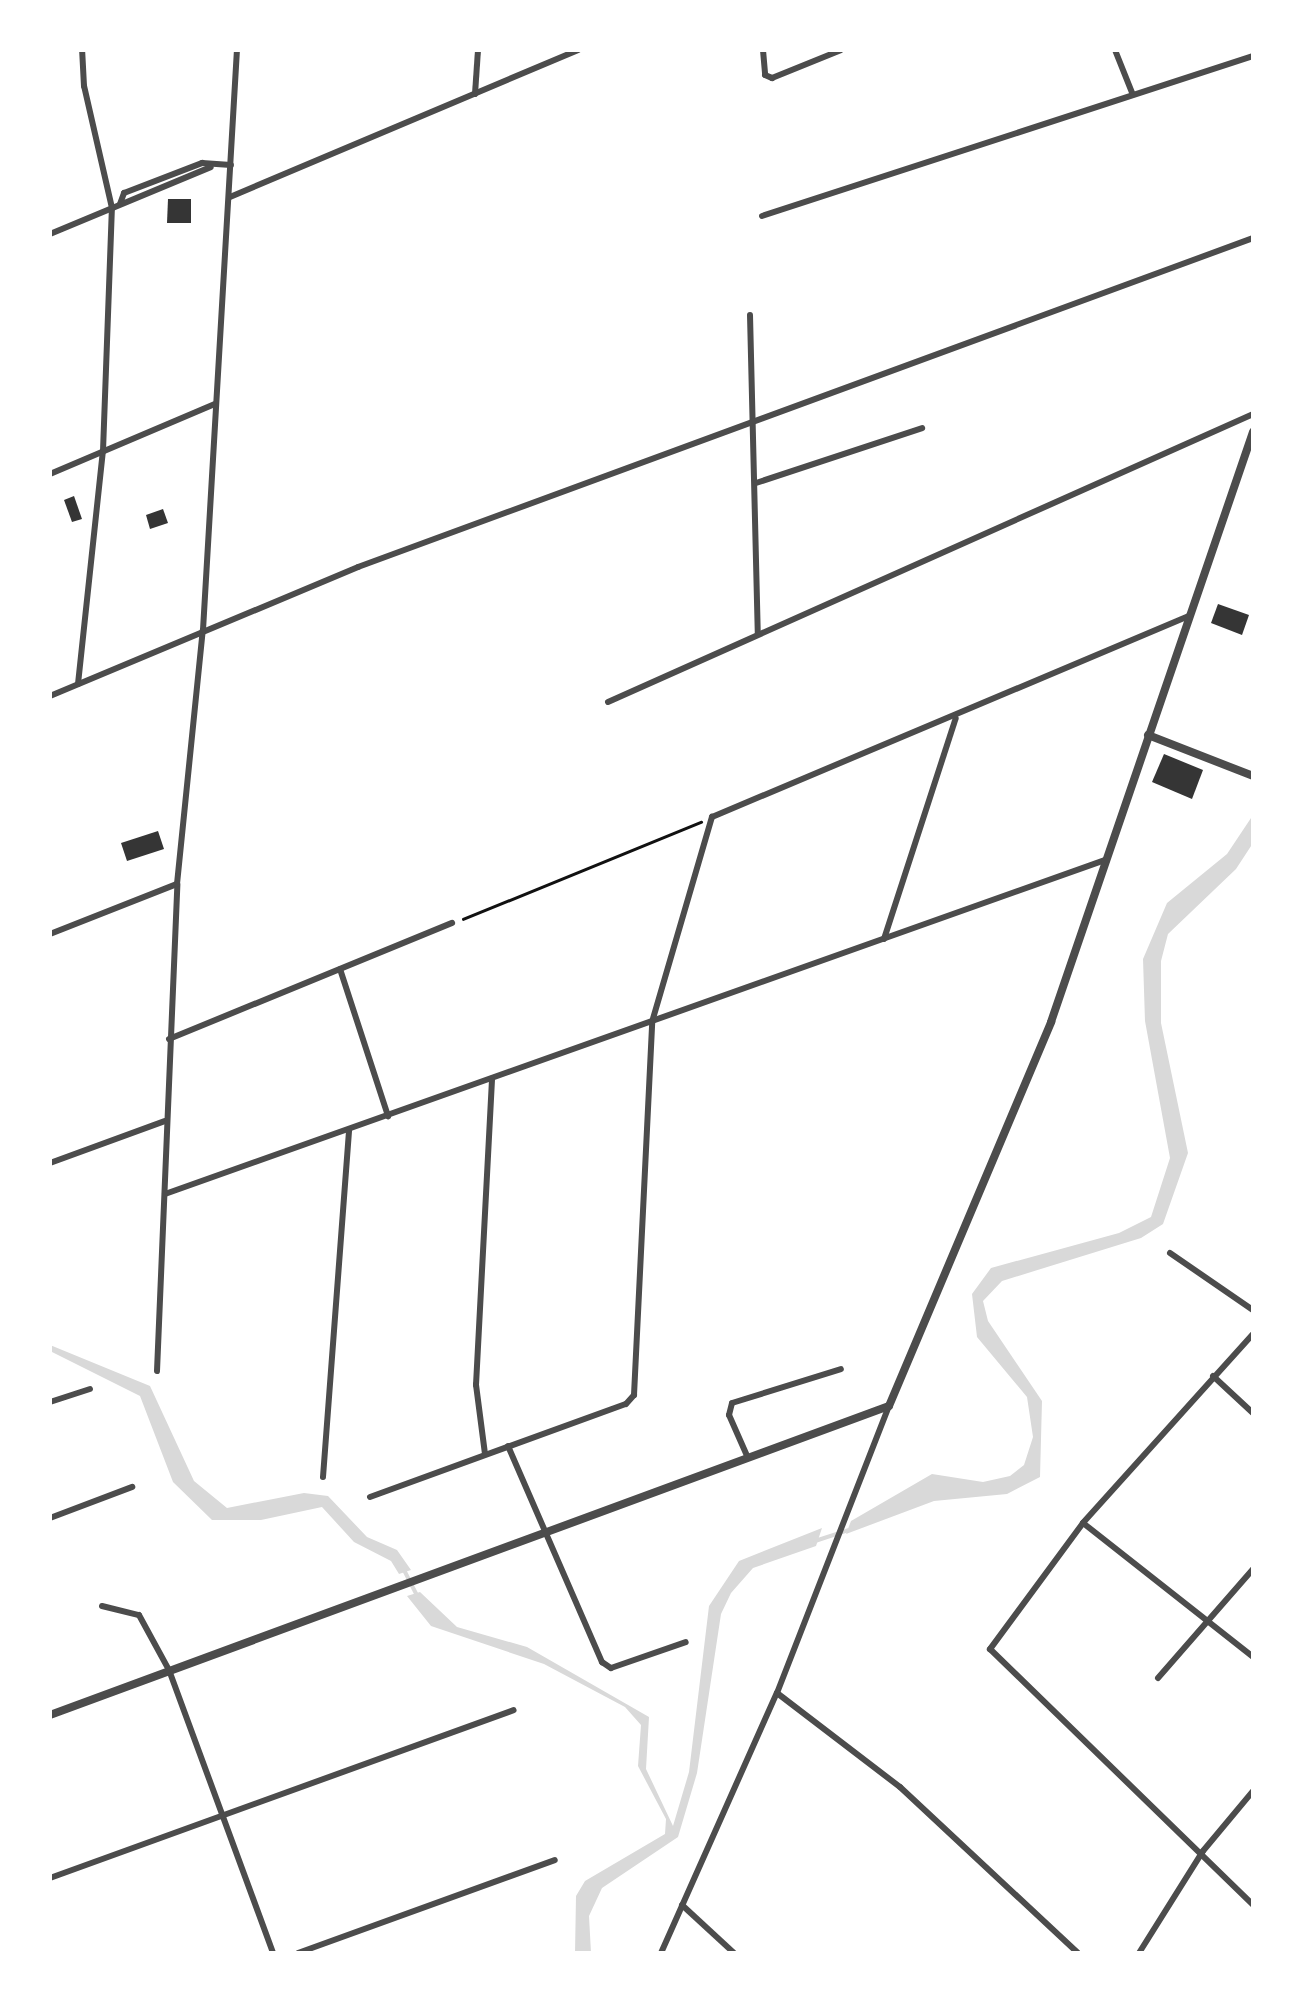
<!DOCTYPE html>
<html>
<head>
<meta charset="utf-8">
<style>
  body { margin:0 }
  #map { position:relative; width:1303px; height:2003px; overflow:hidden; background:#fff; font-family:Figtree,sans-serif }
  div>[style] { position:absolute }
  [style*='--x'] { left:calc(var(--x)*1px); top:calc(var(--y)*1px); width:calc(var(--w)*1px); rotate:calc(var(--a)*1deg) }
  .water>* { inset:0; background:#d9d9d9 }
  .stream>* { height:4px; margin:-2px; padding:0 2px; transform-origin:2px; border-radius:2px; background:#d9d9d9 }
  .building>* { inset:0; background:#353535 }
  .path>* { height:2.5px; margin:-1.25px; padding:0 1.25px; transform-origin:1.25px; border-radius:1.25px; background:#111 }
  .minor>* { height:6px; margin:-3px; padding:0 3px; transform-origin:3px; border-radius:3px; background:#4c4c4c }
  .tertiary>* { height:8px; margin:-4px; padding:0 4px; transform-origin:4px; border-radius:4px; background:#4c4c4c }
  span { translate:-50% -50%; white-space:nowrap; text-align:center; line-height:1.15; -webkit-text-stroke:9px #fff; paint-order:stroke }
  .frame { position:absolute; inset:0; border:52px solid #fff; pointer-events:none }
</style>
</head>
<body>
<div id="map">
  <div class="water">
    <div style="clip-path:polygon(1253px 815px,1253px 843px,1236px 869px,1168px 934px,1161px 961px,1161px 1023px,1188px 1153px,1163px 1224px,1141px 1238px,1002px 1281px,983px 1301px,988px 1321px,1042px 1401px,1040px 1477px,1007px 1494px,934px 1501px,846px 1534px,851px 1521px,932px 1474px,983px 1482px,1010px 1476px,1024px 1465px,1033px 1437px,1027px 1397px,977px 1337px,972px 1294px,991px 1268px,1119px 1233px,1151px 1217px,1170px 1158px,1145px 1021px,1143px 959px,1167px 903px,1227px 854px)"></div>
    <div style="clip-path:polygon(50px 1345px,150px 1386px,194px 1481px,227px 1508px,304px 1493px,328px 1496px,367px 1537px,397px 1550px,411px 1570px,399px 1574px,391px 1561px,354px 1542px,322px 1507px,261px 1520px,212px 1520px,173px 1482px,140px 1396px,50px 1351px)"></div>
    <div style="clip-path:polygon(822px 1528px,816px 1546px,753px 1568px,731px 1593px,721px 1614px,697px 1773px,678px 1837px,602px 1888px,589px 1916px,591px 1953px,575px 1953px,576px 1896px,585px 1881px,665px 1834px,666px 1819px,638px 1766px,641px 1725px,625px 1707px,544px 1664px,431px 1626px,407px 1596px,420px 1592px,457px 1627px,527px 1647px,649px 1717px,646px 1769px,673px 1826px,689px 1772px,709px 1606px,739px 1561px)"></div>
  </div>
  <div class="stream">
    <div style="--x:815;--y:1541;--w:35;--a:-18"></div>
    <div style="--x:403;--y:1568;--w:30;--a:63"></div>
  </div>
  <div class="building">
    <div style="clip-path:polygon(168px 199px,191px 199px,191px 223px,167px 223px)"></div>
    <div style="clip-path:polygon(74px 496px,82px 519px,72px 522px,64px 500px)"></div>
    <div style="clip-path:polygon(163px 509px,168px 523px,150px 529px,146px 515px)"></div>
    <div style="clip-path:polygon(1218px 604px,1249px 615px,1242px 635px,1211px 623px)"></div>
    <div style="clip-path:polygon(1164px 754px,1203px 770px,1192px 799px,1152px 782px)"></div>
    <div style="clip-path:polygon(158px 831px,164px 849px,127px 861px,121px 843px)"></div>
  </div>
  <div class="path">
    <div style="--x:463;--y:919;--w:257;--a:-22.2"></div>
  </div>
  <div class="minor">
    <div style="--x:763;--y:50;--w:25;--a:85"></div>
    <div style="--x:765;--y:75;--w:8;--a:23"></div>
    <div style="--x:772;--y:78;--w:74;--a:-22.1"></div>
    <div style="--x:1115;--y:50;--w:48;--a:68.2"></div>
    <div style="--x:475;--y:94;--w:44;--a:-86.1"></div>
    <div style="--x:230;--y:197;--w:378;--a:-22.9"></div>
    <div style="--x:120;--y:204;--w:12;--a:-70"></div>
    <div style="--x:124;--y:193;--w:84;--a:-21"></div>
    <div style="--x:202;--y:163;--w:29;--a:4"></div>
    <div style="--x:762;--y:216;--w:516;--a:-18.05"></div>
    <div style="--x:50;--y:234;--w:174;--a:-22.6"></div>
    <div style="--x:750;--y:315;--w:319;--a:88.6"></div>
    <div style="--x:50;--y:474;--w:179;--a:-23"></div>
    <div style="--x:756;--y:483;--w:175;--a:-18.3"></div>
    <div style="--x:78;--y:684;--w:234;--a:-83.9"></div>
    <div style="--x:103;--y:451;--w:243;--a:-87.9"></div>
    <div style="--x:112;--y:208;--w:125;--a:-102.9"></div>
    <div style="--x:84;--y:86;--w:36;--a:-93"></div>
    <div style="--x:50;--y:696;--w:334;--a:-22.7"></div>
    <div style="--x:358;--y:567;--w:954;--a:-20.18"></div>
    <div style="--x:608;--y:702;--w:706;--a:-24.06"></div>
    <div style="--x:50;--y:934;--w:136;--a:-21.5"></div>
    <div style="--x:884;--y:939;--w:232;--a:-72"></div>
    <div style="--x:340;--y:969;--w:155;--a:71.9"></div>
    <div style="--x:169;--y:1039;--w:306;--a:-22.3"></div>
    <div style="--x:50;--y:1163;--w:122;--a:-20.1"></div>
    <div style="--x:165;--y:1194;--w:998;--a:-19.56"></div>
    <div style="--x:1170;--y:1253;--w:101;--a:34.5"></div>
    <div style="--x:1253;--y:1334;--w:254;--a:132"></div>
    <div style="--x:1083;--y:1523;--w:157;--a:126.4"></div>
    <div style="--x:990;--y:1649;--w:367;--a:44.2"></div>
    <div style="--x:157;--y:1371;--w:487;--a:-87.6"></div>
    <div style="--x:177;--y:884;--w:255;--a:-84.2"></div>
    <div style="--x:203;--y:630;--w:581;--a:-86.65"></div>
    <div style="--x:1213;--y:1376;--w:54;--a:42.8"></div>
    <div style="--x:50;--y:1402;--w:42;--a:-18"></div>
    <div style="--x:508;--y:1446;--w:236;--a:66.5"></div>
    <div style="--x:602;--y:1662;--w:11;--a:34"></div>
    <div style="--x:611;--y:1668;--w:79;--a:-19.1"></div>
    <div style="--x:485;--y:1454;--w:70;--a:-97.4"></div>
    <div style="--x:476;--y:1385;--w:307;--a:-87"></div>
    <div style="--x:748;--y:1458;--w:47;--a:-113.8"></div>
    <div style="--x:729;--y:1415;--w:12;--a:-76"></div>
    <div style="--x:732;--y:1403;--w:114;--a:-17.3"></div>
    <div style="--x:323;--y:1477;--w:348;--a:-85.7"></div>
    <div style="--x:370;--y:1497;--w:272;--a:-20"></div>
    <div style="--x:626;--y:1404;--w:12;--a:-48"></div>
    <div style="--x:634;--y:1395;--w:373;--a:-87.2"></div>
    <div style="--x:652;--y:1022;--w:214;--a:-73.7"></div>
    <div style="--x:712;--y:817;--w:518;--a:-22.85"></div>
    <div style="--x:50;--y:1518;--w:88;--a:-20.7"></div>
    <div style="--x:1083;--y:1523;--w:216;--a:38.2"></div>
    <div style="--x:102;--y:1606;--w:38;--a:14"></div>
    <div style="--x:139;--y:1615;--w:63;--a:61.4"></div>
    <div style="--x:169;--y:1670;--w:302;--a:69.8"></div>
    <div style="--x:1158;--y:1678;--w:145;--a:-48.9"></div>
    <div style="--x:777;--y:1693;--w:155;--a:37.4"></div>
    <div style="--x:900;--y:1787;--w:243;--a:43"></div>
    <div style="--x:50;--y:1878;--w:493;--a:-19.9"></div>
    <div style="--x:682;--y:1905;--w:71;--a:42.7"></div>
    <div style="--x:298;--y:1953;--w:273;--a:-19.9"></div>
    <div style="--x:661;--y:1953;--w:285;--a:-66"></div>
    <div style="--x:777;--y:1693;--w:308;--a:-68.7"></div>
    <div style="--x:1139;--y:1953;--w:120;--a:-57.9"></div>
    <div style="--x:1203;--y:1851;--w:78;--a:-50.2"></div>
  </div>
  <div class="tertiary">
    <div style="--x:1148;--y:735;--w:113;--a:21.3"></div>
    <div style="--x:50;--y:1715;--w:894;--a:-20.22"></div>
    <div style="--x:889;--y:1406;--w:417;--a:-67.1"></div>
    <div style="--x:1051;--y:1022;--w:624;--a:-71.1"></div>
  </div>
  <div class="frame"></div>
</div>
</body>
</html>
